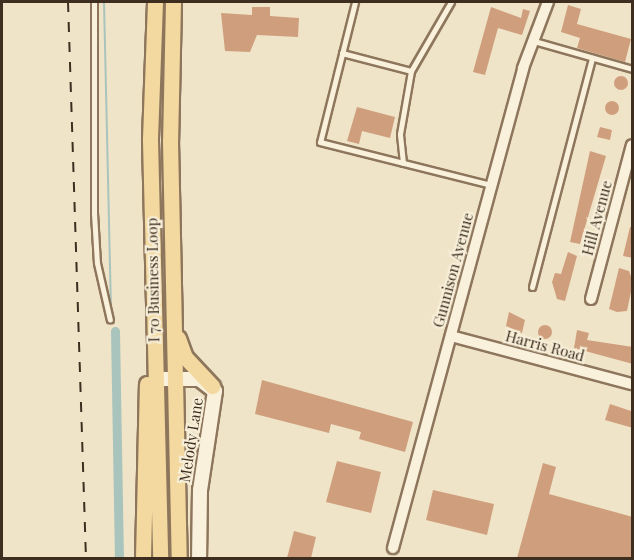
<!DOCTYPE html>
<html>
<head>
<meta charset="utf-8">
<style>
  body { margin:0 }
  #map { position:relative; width:634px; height:560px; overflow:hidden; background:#f0e4c8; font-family:"Playfair Display",serif }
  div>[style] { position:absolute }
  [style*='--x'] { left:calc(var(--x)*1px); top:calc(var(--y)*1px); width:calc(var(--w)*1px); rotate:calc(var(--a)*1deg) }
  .stream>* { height:2px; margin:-1px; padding:0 1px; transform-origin:1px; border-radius:1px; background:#a9c4bc }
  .canal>* { height:9px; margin:-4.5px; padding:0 4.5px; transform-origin:4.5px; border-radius:4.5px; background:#a9c4bc }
  .building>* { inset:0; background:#cf9f7d }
  .round { border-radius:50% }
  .roads { filter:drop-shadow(2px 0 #8d765c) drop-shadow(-2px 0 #8d765c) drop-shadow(0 2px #8d765c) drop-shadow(0 -2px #8d765c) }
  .lane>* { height:5px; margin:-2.5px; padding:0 2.5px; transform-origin:2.5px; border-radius:2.5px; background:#faf1dc }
  .street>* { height:10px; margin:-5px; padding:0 5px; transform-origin:5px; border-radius:5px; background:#faf1dc }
  .secondary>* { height:14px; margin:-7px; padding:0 7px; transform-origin:7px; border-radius:7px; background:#faf1dc }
  .primary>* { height:15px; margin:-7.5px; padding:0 7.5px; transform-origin:7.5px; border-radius:7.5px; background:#f3d9a0 }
  .rail>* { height:2px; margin-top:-1px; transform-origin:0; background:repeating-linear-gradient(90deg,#3d2e20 0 10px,transparent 0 20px) }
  span { translate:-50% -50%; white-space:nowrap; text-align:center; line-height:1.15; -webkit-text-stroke:4.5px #f7eed8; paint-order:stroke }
  .street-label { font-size:15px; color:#3d2e20 }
  .frame { position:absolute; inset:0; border:3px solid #3d2e20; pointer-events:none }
</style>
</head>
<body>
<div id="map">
  <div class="stream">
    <div style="--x:104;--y:2;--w:306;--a:88.7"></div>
  </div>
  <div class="canal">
    <div style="--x:115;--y:331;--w:227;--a:89"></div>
  </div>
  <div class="building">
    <div style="clip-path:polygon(568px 5px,581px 9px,577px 24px,631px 39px,625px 62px,577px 48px,580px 38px,561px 32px)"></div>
    <div style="clip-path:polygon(252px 7px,270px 7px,270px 16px,299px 18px,298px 37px,257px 35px,250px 52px,225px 51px,221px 13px,252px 15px)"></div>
    <div style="clip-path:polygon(491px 7px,521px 18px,523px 9px,530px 11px,522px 35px,498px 28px,485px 75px,473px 72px)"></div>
    <div class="round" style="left:614px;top:76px;width:14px;height:14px"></div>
    <div class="round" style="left:605px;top:101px;width:14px;height:14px"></div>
    <div style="clip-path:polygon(357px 107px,395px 117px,390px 138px,362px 131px,359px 144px,347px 141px)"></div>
    <div style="clip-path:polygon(600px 127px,612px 130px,610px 140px,597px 137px)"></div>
    <div style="clip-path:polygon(590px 151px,606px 156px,580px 244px,570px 242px)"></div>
    <div style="clip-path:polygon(630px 227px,633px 227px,633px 258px,623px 256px)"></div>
    <div style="clip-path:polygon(568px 252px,577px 256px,565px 301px,557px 299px,552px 282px,555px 273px,561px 274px)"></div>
    <div style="clip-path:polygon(619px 268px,629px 271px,633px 282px,627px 311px,617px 312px,609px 309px)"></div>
    <div style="clip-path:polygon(509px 312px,525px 320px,522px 333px,506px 326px)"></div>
    <div class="round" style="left:538px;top:325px;width:14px;height:14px"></div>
    <div style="clip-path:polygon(577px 330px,589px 333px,587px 340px,633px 347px,633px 364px,574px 348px)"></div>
    <div style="clip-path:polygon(262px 380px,413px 422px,405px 452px,359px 439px,361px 432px,331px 424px,329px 433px,255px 414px)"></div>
    <div style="clip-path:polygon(610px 404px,631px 411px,633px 428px,605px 420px)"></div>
    <div style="clip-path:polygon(337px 461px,381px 472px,371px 513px,326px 502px)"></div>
    <div style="clip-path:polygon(543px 463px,556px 467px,549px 494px,633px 517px,633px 558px,517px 558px)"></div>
    <div style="clip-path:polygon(433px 490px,494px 504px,487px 535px,426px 520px)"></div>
    <div style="clip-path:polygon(294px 531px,316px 537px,311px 558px,287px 558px)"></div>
  </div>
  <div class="roads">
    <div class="lane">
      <div style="--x:94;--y:2;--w:211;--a:90"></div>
      <div style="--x:94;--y:213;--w:50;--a:86.6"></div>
      <div style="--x:97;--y:263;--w:58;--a:77.2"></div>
      <div style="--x:355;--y:2;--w:144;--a:104"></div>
      <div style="--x:320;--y:142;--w:176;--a:14.1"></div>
      <div style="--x:534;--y:41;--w:102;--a:15.9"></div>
      <div style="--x:342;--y:53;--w:71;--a:14.6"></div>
      <div style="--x:403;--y:163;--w:29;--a:-96"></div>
      <div style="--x:400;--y:134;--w:64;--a:-80.1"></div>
      <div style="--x:411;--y:71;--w:80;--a:-59.9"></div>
      <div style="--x:532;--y:287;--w:237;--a:-75.3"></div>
    </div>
    <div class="street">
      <div style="--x:591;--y:299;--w:159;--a:-75.1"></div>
      <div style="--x:451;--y:336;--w:187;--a:14.9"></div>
      <div style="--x:393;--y:548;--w:497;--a:-74.8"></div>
      <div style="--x:523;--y:68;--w:71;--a:-69.3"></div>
    </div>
    <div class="secondary">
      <div style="--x:156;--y:379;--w:43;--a:0"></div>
      <div style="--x:199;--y:379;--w:20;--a:37"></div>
      <div style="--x:215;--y:391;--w:100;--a:98.6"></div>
      <div style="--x:200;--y:490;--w:68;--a:90.8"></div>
    </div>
    <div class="primary">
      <div style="--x:155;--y:2;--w:138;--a:92.1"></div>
      <div style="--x:150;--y:140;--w:418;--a:88.6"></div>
      <div style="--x:173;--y:2;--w:139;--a:91.2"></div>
      <div style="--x:170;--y:141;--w:417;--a:88.8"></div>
      <div style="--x:178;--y:338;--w:20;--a:70"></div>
      <div style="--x:185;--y:357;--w:40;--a:47"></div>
      <div style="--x:143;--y:558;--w:174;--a:-88.7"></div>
    </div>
  </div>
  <div class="rail">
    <div style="--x:68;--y:2;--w:556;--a:88.15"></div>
  </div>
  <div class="street-label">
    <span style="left:597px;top:218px;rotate:-75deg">Hill Avenue</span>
    <span style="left:453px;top:270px;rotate:-75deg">Gunnison Avenue</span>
    <span style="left:153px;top:280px;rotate:-91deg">I 70 Business Loop</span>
    <span style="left:545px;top:346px;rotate:15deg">Harris Road</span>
    <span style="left:191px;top:440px;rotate:-81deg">Melody Lane</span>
  </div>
  <div class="frame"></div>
</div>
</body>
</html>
